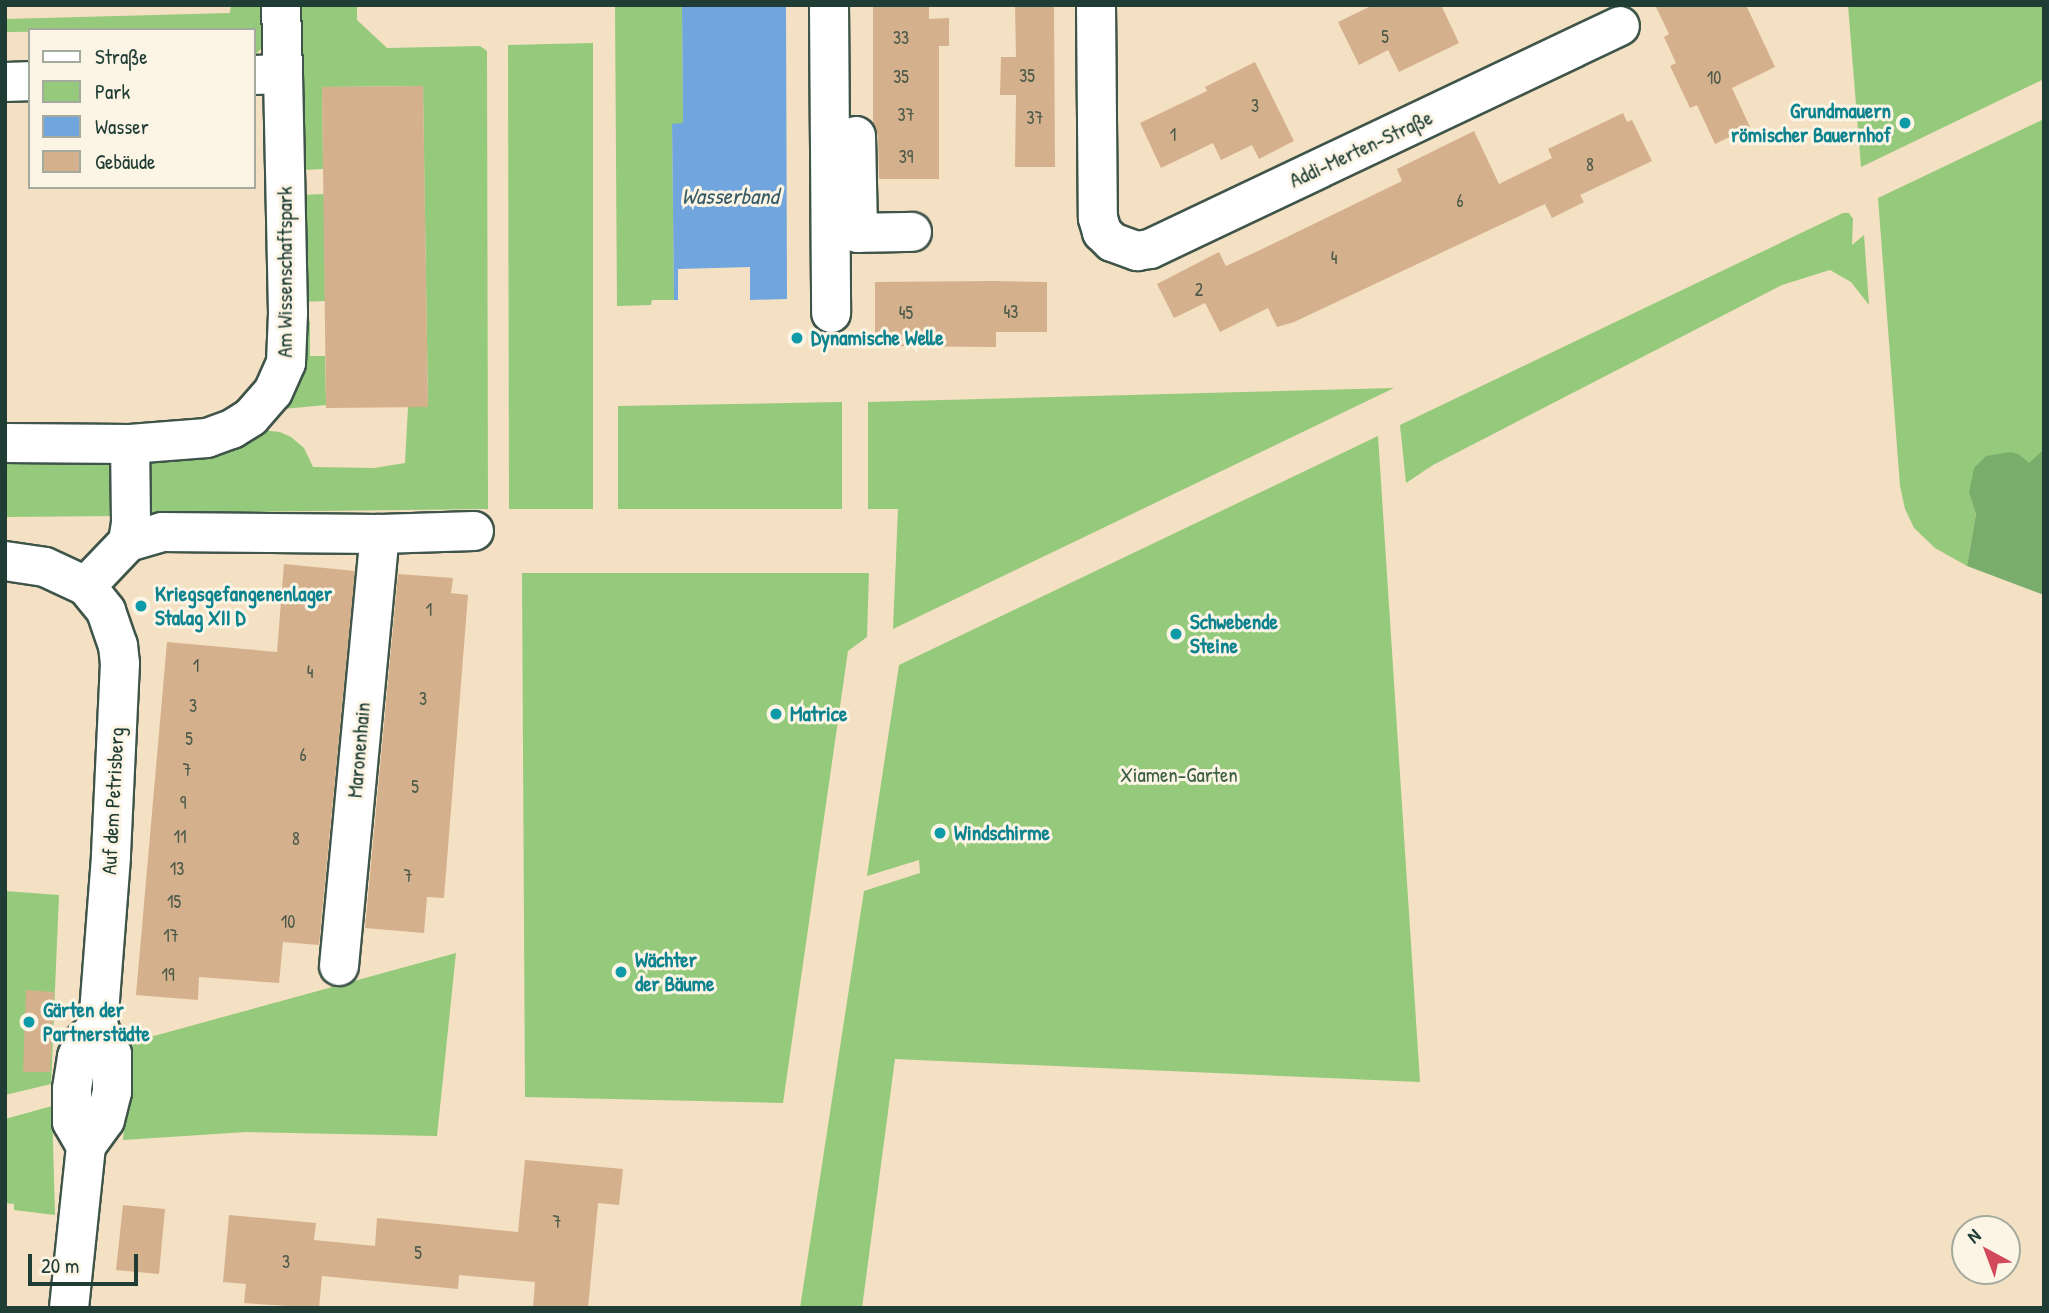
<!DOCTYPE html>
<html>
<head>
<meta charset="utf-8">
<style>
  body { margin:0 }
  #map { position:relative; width:2049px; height:1313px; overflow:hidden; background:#f4e0c3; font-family:"Patrick Hand",sans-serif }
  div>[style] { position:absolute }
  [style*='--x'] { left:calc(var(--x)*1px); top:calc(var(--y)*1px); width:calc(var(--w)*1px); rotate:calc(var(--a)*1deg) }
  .green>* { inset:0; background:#95c97b }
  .forest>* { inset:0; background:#78ad6b }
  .water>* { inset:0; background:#70a6dd }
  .building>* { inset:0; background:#d4b08c }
  .roads { filter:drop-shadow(2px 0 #3f5549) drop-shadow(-2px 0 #3f5549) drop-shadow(0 2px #3f5549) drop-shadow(0 -2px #3f5549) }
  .street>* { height:38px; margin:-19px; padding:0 19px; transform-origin:19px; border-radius:19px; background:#fff }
  .dots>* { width:19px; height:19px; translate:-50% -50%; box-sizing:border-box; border:4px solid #fcf5e5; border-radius:50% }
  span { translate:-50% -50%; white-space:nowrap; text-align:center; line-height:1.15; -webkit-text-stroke:6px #fcf5e5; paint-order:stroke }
  .number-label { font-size:18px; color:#4c5a4a }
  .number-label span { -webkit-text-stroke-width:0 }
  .culture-label { font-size:21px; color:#0d838f; font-weight:700 }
  .right { translate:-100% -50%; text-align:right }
  .left { translate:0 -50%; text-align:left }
  .street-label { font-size:21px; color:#1f3d34 }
  .park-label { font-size:21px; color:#3c6046 }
  .water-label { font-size:23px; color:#375c67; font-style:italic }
  .frame { position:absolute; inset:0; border:7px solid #1f3d34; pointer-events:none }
  .legend { position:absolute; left:28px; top:28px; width:228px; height:161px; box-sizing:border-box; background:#fcf5e5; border:2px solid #a4ab9e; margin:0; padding:9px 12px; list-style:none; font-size:21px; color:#1f3d34 }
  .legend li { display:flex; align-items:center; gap:14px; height:35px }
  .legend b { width:35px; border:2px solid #a4ab9e }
  .north { position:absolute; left:1951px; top:1215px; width:70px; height:70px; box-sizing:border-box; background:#fcf5e5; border:2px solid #a4ab9e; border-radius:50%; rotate:319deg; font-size:19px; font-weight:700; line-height:28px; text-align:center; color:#1f3d34 }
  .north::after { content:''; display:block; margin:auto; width:24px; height:32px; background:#d1495b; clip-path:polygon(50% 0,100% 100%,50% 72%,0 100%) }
  .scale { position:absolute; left:28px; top:1254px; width:110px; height:32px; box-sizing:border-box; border:4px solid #1f3d34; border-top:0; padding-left:9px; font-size:21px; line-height:24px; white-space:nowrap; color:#1f3d34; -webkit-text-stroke:5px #fcf5e5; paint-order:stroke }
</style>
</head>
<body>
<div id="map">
  <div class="green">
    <div style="clip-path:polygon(231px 5px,270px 5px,271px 38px,254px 56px,254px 30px,5px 32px,5px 19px,230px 13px)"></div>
    <div style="clip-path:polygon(301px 5px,357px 5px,357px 20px,387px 48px,480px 46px,487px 51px,488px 509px,142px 513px,145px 470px,156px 459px,252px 429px,280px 432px,291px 437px,304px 448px,313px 467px,374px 468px,405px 463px,408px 407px,428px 406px,423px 86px,322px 87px,323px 169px,303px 170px)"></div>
    <div style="clip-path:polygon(615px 5px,682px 5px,683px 124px,672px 124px,674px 300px,652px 300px,651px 305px,617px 306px)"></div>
    <div style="clip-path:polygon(1848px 5px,2044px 5px,2044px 79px,1861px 167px)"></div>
    <div style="clip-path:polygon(593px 43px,593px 509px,509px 509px,508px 45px)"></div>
    <div style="clip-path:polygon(2044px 119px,2044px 449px,2029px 464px,2020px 455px,1969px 493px,1976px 514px,1967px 566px,1935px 548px,1914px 528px,1905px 509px,1900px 486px,1878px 198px)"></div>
    <div style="clip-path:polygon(324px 194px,325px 301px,299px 302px,298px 195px)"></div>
    <div style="clip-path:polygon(1843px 213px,1849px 213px,1853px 219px,1852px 245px,1864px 235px,1869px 305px,1851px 282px,1830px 270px,1782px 285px,1433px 465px,1406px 483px,1400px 425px)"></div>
    <div style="clip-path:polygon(310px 321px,310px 356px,325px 356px,326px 405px,272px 410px,299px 322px)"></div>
    <div style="clip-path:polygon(1394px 388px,893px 629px,898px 509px,868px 509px,868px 402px)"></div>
    <div style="clip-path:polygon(842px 402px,842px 509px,618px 509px,618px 406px)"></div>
    <div style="clip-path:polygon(1378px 436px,1420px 1082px,895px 1059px,862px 1308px,800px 1308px,864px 891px,920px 873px,919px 860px,867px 876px,899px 665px)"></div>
    <div style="clip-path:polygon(96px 451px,114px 464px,119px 516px,5px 517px,5px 454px)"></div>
    <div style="clip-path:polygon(522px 573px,869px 573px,867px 637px,848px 651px,783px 1103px,525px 1097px)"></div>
    <div style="clip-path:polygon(5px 891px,59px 895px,51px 1084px,5px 1095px)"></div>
    <div style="clip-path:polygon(456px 953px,437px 1136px,246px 1132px,123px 1140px,132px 1042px)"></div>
    <div style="clip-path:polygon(52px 1106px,55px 1215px,14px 1210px,14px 1204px,5px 1203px,5px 1119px)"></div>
  </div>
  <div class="forest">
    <div style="clip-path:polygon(2044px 449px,2044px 595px,1967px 566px,1976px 514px,1969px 493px,1974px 468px,1986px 456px,2011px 452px,2020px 455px,2029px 463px)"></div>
  </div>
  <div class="water">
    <div style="clip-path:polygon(682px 5px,786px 5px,787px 299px,750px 300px,750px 267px,678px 269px,678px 300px,674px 300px,672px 124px,683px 123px)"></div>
  </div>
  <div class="building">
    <div style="clip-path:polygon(873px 5px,929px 5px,929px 19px,949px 18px,949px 46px,939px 46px,939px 179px,879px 179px,878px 136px,873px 123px)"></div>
    <div style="clip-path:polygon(1015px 5px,1054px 5px,1055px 167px,1015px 167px,1016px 95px,1000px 95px,1001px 57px,1016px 57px)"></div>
    <div style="clip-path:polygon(1373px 5px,1441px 5px,1459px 43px,1399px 72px,1388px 50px,1359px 65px,1338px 22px)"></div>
    <div style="clip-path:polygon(1655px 5px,1746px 5px,1775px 67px,1732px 88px,1750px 127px,1715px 144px,1697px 105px,1690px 108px,1670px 66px,1676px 63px,1664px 37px,1669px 34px)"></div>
    <div style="clip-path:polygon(1255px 62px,1294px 141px,1259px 159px,1252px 145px,1221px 160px,1213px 143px,1161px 168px,1140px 123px,1207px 91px,1205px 87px)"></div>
    <div style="clip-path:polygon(423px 86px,428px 407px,326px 408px,322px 87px)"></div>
    <div style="clip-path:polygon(1623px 113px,1627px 122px,1632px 120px,1652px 161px,1580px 195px,1584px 202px,1552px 218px,1545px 204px,1294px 322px,1277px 327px,1268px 308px,1220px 332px,1205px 303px,1174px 318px,1157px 284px,1219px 252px,1226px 266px,1260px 250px,1402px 181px,1397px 169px,1474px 131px,1499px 184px,1552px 158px,1548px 149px)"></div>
    <div style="clip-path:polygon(992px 281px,1047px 282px,1047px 332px,996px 332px,996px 347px,875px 346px,875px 282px)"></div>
    <div style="clip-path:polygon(284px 564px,355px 571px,319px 945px,283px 942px,279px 983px,199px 977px,198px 1000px,136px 995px,167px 642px,277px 652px)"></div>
    <div style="clip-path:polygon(398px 574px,453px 578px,451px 593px,468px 595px,444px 898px,427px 897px,424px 933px,365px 928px)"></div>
    <div style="clip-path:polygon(26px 990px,54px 992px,50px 1072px,23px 1072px)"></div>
    <div style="clip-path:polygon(525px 1160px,623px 1169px,619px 1205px,598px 1203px,588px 1308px,533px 1308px,535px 1282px,459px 1275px,458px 1289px,322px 1276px,319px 1308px,244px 1303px,246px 1284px,223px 1282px,229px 1215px,316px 1223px,314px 1240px,375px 1246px,377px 1218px,518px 1232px)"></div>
    <div style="clip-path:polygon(123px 1205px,165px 1209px,159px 1274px,116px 1270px)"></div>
  </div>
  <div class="roads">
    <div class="street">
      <div style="--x:281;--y:5;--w:69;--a:88.3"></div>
      <div style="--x:829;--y:5;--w:308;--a:89.6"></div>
      <div style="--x:1096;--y:5;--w:213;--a:89.5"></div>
      <div style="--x:1098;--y:218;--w:15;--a:74"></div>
      <div style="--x:1102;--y:232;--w:14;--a:45"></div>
      <div style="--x:1112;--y:242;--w:27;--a:20"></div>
      <div style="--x:1137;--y:251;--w:13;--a:-9"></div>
      <div style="--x:1150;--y:249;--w:520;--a:-25.38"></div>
      <div style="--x:5;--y:82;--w:25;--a:-2"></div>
      <div style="--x:856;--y:136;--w:97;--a:88.8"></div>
      <div style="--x:858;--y:233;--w:54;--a:-1.1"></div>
      <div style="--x:5;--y:443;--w:125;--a:0.5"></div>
      <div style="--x:130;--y:444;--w:77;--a:-4.5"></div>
      <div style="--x:207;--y:438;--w:27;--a:-20"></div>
      <div style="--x:232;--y:429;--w:22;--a:-32"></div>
      <div style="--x:251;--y:417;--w:33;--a:-49"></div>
      <div style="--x:273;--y:392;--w:32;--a:-66"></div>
      <div style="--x:286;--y:363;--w:50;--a:-87.7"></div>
      <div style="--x:288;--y:313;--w:239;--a:-91.2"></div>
      <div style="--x:283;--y:74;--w:29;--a:178"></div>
      <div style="--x:128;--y:542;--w:20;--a:-81"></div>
      <div style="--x:131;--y:522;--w:78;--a:-90.7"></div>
      <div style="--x:5;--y:561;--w:40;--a:8.5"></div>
      <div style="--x:45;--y:567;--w:45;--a:24.9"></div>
      <div style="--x:86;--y:586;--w:32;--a:51"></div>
      <div style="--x:106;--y:611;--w:36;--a:71"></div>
      <div style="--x:118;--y:645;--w:18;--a:84"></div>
      <div style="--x:120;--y:663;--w:194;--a:92.7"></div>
      <div style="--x:111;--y:857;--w:169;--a:94.4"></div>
      <div style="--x:98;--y:1026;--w:22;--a:133"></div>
      <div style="--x:83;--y:1042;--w:16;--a:112"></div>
      <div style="--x:77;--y:1057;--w:32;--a:99"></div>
      <div style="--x:72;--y:1089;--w:33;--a:90"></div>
      <div style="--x:72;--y:1122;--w:28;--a:60"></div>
      <div style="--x:86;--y:586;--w:61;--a:-46.3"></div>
      <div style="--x:128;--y:542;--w:35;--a:-16"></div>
      <div style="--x:162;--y:532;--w:218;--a:0.5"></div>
      <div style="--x:380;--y:534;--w:94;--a:-1.8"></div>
      <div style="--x:339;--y:966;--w:434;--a:-84.6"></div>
      <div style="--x:69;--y:1308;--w:163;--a:-84"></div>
      <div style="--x:86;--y:1146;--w:32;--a:-54"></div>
      <div style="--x:105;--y:1120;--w:29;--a:-76"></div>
      <div style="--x:112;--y:1092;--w:38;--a:-90"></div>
      <div style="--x:112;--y:1054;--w:31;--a:-117"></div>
    </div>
  </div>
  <div class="dots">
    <div style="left:1905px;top:123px;background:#0f9aa8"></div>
    <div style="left:797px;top:338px;background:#0f9aa8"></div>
    <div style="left:141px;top:606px;background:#0f9aa8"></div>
    <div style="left:1176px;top:634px;background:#0f9aa8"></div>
    <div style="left:776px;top:714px;background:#0f9aa8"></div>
    <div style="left:940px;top:833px;background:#0f9aa8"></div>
    <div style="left:621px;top:972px;background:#0f9aa8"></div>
    <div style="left:29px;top:1022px;background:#0f9aa8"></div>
  </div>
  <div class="number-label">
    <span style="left:1385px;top:37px">5</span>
    <span style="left:901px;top:38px">33</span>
    <span style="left:1027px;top:76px">35</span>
    <span style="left:901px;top:77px">35</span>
    <span style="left:1714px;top:78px">10</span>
    <span style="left:1255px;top:106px">3</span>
    <span style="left:906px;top:115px">37</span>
    <span style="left:1035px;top:118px">37</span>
    <span style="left:1173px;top:135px">1</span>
    <span style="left:906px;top:157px">39</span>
    <span style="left:1590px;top:165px">8</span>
    <span style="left:1460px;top:201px">6</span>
    <span style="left:1334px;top:258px">4</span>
    <span style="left:1199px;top:290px">2</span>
    <span style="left:1011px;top:312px">43</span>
    <span style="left:906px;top:313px">45</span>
    <span style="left:429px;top:610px">1</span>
    <span style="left:196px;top:666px">1</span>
    <span style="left:310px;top:672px">4</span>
    <span style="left:423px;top:699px">3</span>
    <span style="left:193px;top:706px">3</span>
    <span style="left:189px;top:739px">5</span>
    <span style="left:303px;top:755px">6</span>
    <span style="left:187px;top:770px">7</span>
    <span style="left:415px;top:787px">5</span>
    <span style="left:183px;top:803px">9</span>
    <span style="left:180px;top:837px">11</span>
    <span style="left:296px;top:839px">8</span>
    <span style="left:177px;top:869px">13</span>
    <span style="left:408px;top:876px">7</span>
    <span style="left:174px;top:902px">15</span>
    <span style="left:288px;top:922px">10</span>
    <span style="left:171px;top:936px">17</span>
    <span style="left:168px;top:975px">19</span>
    <span style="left:557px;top:1222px">7</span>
    <span style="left:418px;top:1253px">5</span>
    <span style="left:286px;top:1262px">3</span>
  </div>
  <div class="culture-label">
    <span class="right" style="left:1891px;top:123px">Grundmauern<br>römischer Bauernhof</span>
    <span class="left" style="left:811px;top:338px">Dynamische Welle</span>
    <span class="left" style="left:155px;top:606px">Kriegsgefangenenlager<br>Stalag XII D</span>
    <span class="left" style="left:1190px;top:634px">Schwebende<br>Steine</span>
    <span class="left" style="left:790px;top:714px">Matrice</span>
    <span class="left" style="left:954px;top:833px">Windschirme</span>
    <span class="left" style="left:635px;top:972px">Wächter<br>der Bäume</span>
    <span class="left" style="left:43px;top:1022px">Gärten der<br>Partnerstädte</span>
  </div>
  <div class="street-label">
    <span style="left:1361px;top:149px;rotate:-25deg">Addi-Merten-Straße</span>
    <span style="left:285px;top:272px;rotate:-90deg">Am Wissenschaftspark</span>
    <span style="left:359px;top:750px;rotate:-85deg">Maronenhain</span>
    <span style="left:113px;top:801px;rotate:-87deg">Auf dem Petrisberg</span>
  </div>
  <div class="park-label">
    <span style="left:1179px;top:775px">Xiamen-Garten</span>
  </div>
  <div class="water-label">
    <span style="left:730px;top:196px">Wasserband</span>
  </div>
  <div class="frame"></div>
  <ul class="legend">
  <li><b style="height:9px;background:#fff"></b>Straße</li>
  <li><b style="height:19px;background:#95c97b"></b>Park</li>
  <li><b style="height:19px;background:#70a6dd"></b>Wasser</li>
  <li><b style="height:19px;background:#d4b08c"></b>Gebäude</li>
  </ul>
  <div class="north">N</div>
  <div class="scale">20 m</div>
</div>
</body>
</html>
